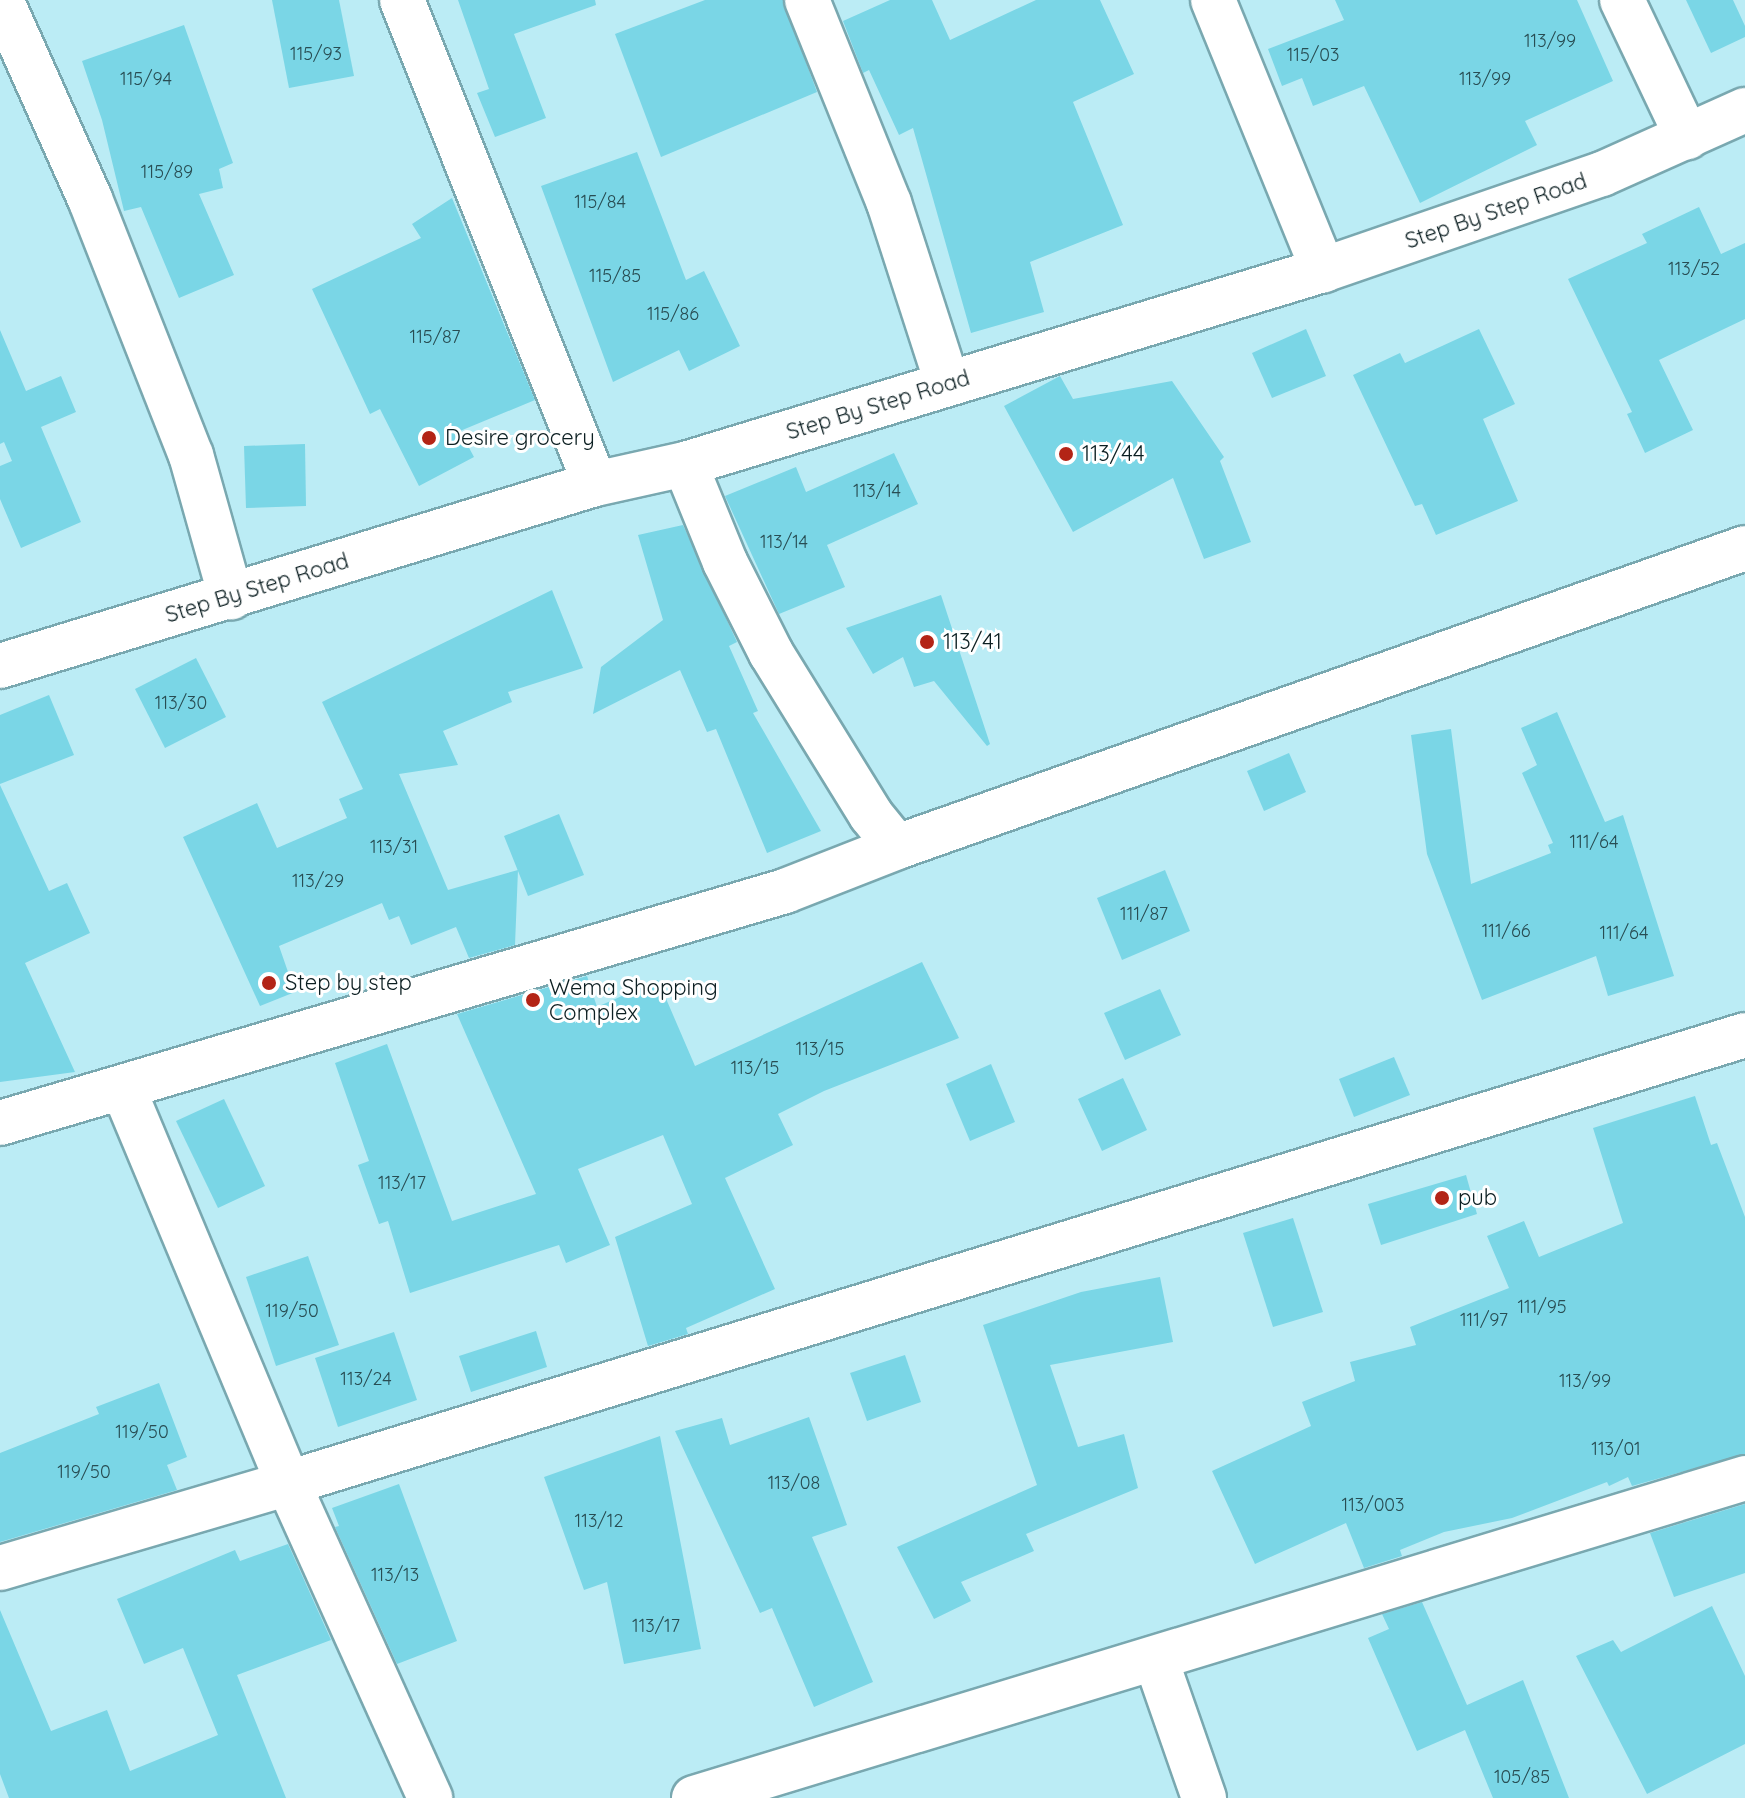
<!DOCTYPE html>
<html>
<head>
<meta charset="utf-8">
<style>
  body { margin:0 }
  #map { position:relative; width:1745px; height:1798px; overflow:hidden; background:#bbecf5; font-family:Quicksand,sans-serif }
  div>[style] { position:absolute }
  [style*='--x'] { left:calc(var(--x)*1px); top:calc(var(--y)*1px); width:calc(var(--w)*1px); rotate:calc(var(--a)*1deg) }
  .building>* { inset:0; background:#7ad6e6 }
  .roads { filter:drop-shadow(2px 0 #79a8b0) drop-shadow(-2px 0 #79a8b0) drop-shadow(0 2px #79a8b0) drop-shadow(0 -2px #79a8b0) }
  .minor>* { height:44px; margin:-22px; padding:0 22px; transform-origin:22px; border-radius:22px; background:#fff }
  .dots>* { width:22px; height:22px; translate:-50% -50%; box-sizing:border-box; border:4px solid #fff; border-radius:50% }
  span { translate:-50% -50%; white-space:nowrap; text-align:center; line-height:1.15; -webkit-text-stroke:6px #fff; paint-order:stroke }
  .number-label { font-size:18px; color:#284d53 }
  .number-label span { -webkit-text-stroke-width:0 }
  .street-label { font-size:22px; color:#0c1f22 }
  .poi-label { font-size:22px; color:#0c1f22 }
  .left { translate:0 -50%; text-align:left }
</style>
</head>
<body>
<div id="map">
  <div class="building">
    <div style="clip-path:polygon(272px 0,339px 0,354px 76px,289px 88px)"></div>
    <div style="clip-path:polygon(458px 0,595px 0,596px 5px,514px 34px,546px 118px,495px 137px,477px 93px,489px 89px)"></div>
    <div style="clip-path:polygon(705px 0,783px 0,817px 92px,661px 157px,615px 34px)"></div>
    <div style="clip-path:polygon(890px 0,932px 0,950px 40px,1036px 0,1100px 0,1134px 74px,1073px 102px,1123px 225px,1030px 262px,1044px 312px,971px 333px,913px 128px,899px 135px,869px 70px,863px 73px,843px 21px)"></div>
    <div style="clip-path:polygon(1335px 0,1577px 0,1613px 81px,1525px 121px,1537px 145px,1420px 203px,1364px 86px,1313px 106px,1302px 78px,1282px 86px,1268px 49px,1344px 20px)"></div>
    <div style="clip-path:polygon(1686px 0,1733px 0,1745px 26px,1745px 37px,1711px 53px)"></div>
    <div style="clip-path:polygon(184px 25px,233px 163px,219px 169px,223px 188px,199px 194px,234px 275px,179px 298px,141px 207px,124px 211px,102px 120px,82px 61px)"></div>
    <div style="clip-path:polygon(637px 152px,686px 280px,704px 271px,740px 346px,689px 371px,679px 350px,613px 382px,541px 186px)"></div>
    <div style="clip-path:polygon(452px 198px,535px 400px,460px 431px,474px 457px,419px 486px,380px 409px,370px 414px,312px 289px,421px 238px,412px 224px)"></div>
    <div style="clip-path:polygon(1699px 207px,1721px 254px,1745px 243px,1745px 319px,1659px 360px,1693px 430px,1645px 453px,1627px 414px,1632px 412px,1568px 279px,1647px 243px,1642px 234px)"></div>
    <div style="clip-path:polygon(1306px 329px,1326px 376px,1272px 398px,1252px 353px)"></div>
    <div style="clip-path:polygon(1479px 329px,1515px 404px,1483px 419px,1518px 501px,1436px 535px,1422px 504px,1415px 506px,1353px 375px,1400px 353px,1405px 363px)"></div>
    <div style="clip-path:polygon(0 330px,26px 391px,61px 376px,76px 412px,41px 427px,81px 522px,21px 548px,0 499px,0 466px,12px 461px,4px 442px,0 444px)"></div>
    <div style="clip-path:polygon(1060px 376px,1073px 399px,1172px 381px,1224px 457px,1220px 461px,1251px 542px,1204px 559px,1173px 478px,1073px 532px,1004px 406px)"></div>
    <div style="clip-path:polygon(305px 444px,306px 506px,246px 508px,244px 446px)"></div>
    <div style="clip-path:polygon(894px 453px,918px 504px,827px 545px,845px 587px,779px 614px,725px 496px,796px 467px,806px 492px)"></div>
    <div style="clip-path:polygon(683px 525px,737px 642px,729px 646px,758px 711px,753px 713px,821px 831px,767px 853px,716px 729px,707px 732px,680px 670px,593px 714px,601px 667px,663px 620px,638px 535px)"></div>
    <div style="clip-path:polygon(552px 590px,583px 668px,508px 692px,512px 702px,443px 731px,458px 765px,399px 774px,448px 890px,518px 870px,515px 945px,469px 958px,456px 927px,411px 945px,399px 916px,389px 920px,382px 903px,279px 946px,295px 992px,260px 1006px,183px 837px,257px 803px,277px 848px,347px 818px,339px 799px,363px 789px,322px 702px)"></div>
    <div style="clip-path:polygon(941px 595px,990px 744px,987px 746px,934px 681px,914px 687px,903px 657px,873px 674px,846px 628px)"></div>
    <div style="clip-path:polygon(196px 658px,226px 717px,165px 748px,135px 689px)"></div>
    <div style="clip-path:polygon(49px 695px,74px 755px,0 784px,0 715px)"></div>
    <div style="clip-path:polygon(1557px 712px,1605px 822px,1623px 815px,1674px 976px,1608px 996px,1596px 956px,1482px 1000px,1427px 854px,1411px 735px,1451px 729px,1471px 884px,1551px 853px,1548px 845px,1553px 843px,1522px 773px,1537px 765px,1521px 728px)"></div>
    <div style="clip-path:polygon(1289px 753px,1306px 792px,1264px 811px,1247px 771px)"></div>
    <div style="clip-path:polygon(0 785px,49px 891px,67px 883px,90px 933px,25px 963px,75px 1072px,0 1082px)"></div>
    <div style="clip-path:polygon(559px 814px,584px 875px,528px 896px,504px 836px)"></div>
    <div style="clip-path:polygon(1165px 870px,1190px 931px,1122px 960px,1097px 898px)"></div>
    <div style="clip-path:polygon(922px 962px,959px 1038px,824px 1091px,778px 1114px,793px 1145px,725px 1178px,775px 1289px,686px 1328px,688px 1334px,648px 1346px,615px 1237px,692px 1204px,663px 1135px,578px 1169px,610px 1245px,566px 1263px,559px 1245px,410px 1293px,388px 1221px,379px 1224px,358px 1165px,369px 1161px,335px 1063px,387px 1044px,452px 1221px,536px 1194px,457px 1014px,587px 976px,597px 1007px,658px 980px,695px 1066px)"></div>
    <div style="clip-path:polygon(1160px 989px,1181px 1035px,1125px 1060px,1104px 1013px)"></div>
    <div style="clip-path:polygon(1394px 1057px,1410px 1095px,1354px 1117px,1339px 1079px)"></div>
    <div style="clip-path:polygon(991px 1064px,1015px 1122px,970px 1141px,946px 1084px)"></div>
    <div style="clip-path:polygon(1123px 1078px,1147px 1130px,1102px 1151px,1078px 1099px)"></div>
    <div style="clip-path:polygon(1695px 1096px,1711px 1145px,1717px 1143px,1745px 1217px,1745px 1454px,1632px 1486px,1628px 1477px,1609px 1486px,1607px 1482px,1512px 1518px,1444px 1532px,1400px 1550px,1402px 1556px,1364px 1568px,1346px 1523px,1255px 1564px,1212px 1471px,1311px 1426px,1302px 1402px,1355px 1381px,1350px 1362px,1416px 1345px,1410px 1327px,1509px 1288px,1487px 1236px,1524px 1221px,1539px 1257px,1623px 1223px,1593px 1128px)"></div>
    <div style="clip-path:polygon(224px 1099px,265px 1186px,218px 1208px,176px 1121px)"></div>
    <div style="clip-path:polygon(1466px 1175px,1477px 1214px,1381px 1245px,1368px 1204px)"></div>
    <div style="clip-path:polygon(1293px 1218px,1323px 1312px,1273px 1327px,1243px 1233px)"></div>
    <div style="clip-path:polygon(308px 1256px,339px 1345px,276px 1366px,246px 1277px)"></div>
    <div style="clip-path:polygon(1160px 1277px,1173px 1342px,1050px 1365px,1078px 1447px,1124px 1434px,1138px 1488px,1026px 1534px,1034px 1551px,961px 1582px,971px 1601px,934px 1619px,897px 1547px,1037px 1485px,983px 1325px,1081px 1292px)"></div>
    <div style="clip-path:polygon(536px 1331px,547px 1367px,471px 1392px,459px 1356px)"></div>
    <div style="clip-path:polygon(394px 1332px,417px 1400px,338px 1427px,315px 1358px)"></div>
    <div style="clip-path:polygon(905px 1355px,921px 1402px,867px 1421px,850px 1373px)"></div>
    <div style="clip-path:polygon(159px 1383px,187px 1457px,167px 1465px,177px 1490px,0 1542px,0 1453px,99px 1414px,96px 1407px)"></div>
    <div style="clip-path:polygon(809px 1417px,847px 1525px,812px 1537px,873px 1682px,814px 1707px,772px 1608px,760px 1613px,675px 1431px,722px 1418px,730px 1445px)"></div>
    <div style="clip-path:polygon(660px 1436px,701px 1649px,624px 1664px,607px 1582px,584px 1590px,544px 1477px)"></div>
    <div style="clip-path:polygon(399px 1484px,457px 1641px,397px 1664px,335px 1527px,339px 1526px,332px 1508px)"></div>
    <div style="clip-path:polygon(1745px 1504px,1745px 1573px,1674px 1597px,1650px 1533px)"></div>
    <div style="clip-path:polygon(288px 1544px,331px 1640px,237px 1675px,286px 1798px,9px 1798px,0 1774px,0 1610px,51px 1731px,107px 1710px,130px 1771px,218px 1735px,183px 1648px,144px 1664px,117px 1599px,235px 1550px,240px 1561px)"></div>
    <div style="clip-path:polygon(1422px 1602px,1467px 1705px,1523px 1680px,1569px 1798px,1493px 1798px,1465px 1730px,1417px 1751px,1368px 1638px,1389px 1629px,1382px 1614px)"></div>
    <div style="clip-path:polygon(1712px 1606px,1745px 1676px,1745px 1744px,1647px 1794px,1576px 1656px,1613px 1640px,1621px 1652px)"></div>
  </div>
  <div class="roads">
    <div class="minor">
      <div style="--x:1;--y:0;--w:218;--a:65.9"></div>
      <div style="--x:90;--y:199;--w:275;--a:68.5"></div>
      <div style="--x:191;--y:455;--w:148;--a:74.3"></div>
      <div style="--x:402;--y:0;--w:521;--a:68.26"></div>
      <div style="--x:807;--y:0;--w:219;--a:68"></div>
      <div style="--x:889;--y:203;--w:189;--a:72.1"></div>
      <div style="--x:1213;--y:0;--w:292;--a:67.8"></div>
      <div style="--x:1622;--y:0;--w:152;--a:64.6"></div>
      <div style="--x:685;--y:464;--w:106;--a:67.8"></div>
      <div style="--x:725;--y:562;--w:102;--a:63.2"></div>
      <div style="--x:771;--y:653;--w:190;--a:58.3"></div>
      <div style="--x:871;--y:815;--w:41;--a:50.9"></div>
      <div style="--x:0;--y:666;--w:622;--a:-17.01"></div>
      <div style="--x:595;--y:484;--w:92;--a:-12.5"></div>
      <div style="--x:685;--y:464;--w:667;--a:-16.91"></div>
      <div style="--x:1323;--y:270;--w:295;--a:-19"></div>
      <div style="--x:1602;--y:174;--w:157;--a:-24.1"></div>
      <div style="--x:123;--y:1088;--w:428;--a:67.3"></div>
      <div style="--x:288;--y:1483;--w:346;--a:65.7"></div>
      <div style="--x:0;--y:1123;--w:819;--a:-16.46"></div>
      <div style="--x:785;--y:891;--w:120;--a:-21.4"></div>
      <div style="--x:897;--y:847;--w:899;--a:-19.42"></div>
      <div style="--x:0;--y:1568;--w:300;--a:-16.4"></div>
      <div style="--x:288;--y:1483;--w:1524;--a:-17.09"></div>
      <div style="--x:1156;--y:1660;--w:146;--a:70.8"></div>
      <div style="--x:694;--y:1798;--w:1099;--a:-16.93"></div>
    </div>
  </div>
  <div class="dots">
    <div style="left:429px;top:438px;background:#b32416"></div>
    <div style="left:1066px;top:454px;background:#b32416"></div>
    <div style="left:927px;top:642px;background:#b32416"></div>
    <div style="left:269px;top:983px;background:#b32416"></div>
    <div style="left:533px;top:1000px;background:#b32416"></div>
    <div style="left:1442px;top:1198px;background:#b32416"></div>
  </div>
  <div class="number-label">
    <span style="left:1550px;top:41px">113/99</span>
    <span style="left:316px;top:54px">115/93</span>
    <span style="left:1313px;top:55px">115/03</span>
    <span style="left:146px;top:79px">115/94</span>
    <span style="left:1485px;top:79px">113/99</span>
    <span style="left:167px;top:172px">115/89</span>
    <span style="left:600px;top:202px">115/84</span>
    <span style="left:1694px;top:269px">113/52</span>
    <span style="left:615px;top:276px">115/85</span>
    <span style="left:673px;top:314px">115/86</span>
    <span style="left:435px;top:337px">115/87</span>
    <span style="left:877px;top:491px">113/14</span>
    <span style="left:784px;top:542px">113/14</span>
    <span style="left:181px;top:703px">113/30</span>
    <span style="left:1594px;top:842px">111/64</span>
    <span style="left:394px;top:847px">113/31</span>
    <span style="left:318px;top:881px">113/29</span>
    <span style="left:1144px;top:914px">111/87</span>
    <span style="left:1506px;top:931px">111/66</span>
    <span style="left:1624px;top:933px">111/64</span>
    <span style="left:820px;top:1049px">113/15</span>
    <span style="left:755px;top:1068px">113/15</span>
    <span style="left:402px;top:1183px">113/17</span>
    <span style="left:1542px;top:1307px">111/95</span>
    <span style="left:292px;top:1311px">119/50</span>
    <span style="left:1484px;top:1320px">111/97</span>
    <span style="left:366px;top:1379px">113/24</span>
    <span style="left:1585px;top:1381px">113/99</span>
    <span style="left:142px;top:1432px">119/50</span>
    <span style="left:1616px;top:1449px">113/01</span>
    <span style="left:84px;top:1472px">119/50</span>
    <span style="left:794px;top:1483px">113/08</span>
    <span style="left:1373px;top:1505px">113/003</span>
    <span style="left:599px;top:1521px">113/12</span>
    <span style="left:395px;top:1575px">113/13</span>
    <span style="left:656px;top:1626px">113/17</span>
    <span style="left:1522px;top:1777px">105/85</span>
  </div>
  <div class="street-label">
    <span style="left:1496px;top:211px;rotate:-19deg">Step By Step Road</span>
    <span style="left:878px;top:405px;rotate:-17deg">Step By Step Road</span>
    <span style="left:257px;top:588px;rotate:-17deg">Step By Step Road</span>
  </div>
  <div class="poi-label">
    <span class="left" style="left:445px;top:438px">Desire grocery</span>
    <span class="left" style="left:1082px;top:454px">113/44</span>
    <span class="left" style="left:943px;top:642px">113/41</span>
    <span class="left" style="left:285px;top:983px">Step by step</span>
    <span class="left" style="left:549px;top:1000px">Wema Shopping<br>Complex</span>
    <span class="left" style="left:1458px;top:1198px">pub</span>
  </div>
</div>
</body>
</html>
